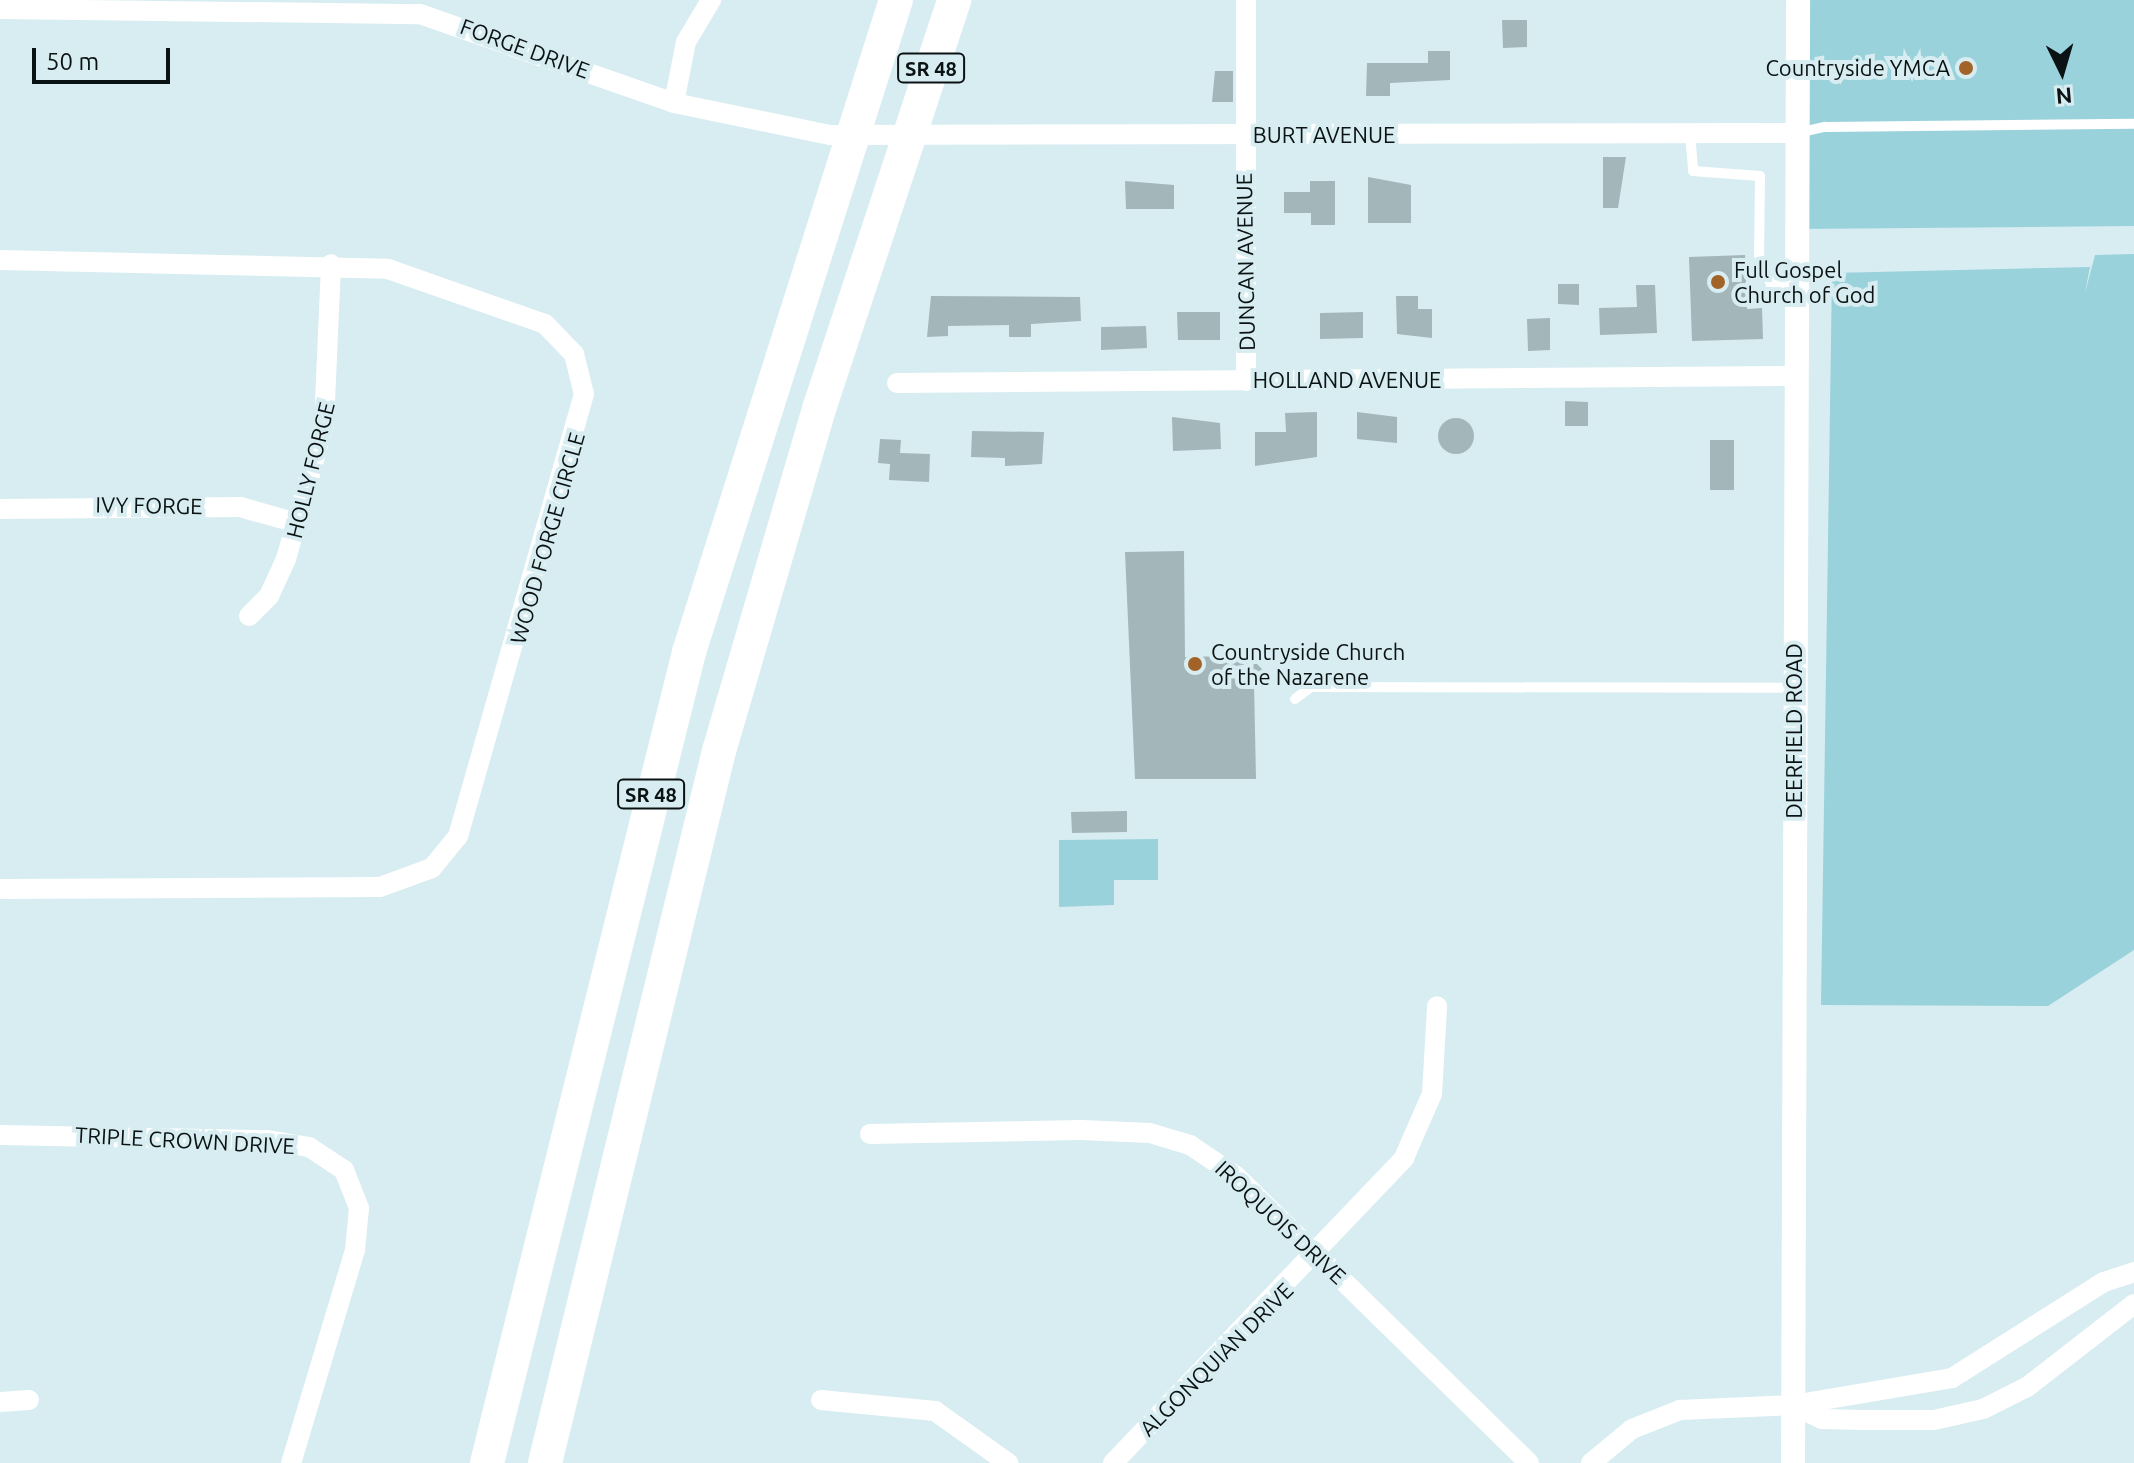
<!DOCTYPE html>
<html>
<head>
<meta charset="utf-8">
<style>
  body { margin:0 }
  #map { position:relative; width:2134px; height:1463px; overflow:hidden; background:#d8edf1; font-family:Ubuntu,sans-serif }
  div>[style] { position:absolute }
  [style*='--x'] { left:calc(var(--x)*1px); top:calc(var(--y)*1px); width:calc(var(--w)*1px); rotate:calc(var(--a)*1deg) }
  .green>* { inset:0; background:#9ad2dc }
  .building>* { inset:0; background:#a3b6ba }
  .round { border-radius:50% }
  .service>* { height:10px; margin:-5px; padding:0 5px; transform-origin:5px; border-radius:5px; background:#fff }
  .minor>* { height:20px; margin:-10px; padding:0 10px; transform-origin:10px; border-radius:10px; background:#fff }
  .tertiary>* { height:24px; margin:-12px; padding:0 12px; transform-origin:12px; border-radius:12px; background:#fff }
  .trunk>* { height:34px; margin:-17px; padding:0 17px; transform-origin:17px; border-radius:17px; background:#fff }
  .dots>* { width:22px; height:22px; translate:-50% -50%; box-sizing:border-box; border:4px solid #d8edf1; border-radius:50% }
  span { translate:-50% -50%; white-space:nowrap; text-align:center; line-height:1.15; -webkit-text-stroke:8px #d8edf1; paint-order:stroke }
  .shield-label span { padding:2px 6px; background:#d8edf1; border:2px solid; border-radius:6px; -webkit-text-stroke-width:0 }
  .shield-label { font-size:20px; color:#0b1213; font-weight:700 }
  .street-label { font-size:22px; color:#0b1213 }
  .poi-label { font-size:22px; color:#0b1213 }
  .right { translate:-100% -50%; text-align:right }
  .left { translate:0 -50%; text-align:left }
  .north { position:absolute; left:2022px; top:32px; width:80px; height:80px; -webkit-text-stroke:6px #d8edf1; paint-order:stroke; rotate:175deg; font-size:22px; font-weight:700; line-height:32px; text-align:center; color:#0b1213 }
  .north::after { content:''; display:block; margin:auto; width:28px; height:36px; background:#0b1213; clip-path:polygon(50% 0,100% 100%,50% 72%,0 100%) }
  .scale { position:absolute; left:32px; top:48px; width:138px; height:36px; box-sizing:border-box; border:4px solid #0b1213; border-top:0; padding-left:10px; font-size:24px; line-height:28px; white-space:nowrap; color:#0b1213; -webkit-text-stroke:6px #d8edf1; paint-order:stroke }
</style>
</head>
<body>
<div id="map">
  <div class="green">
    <div style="clip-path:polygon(1798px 0,2134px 0,2134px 226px,1797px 229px)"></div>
    <div style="clip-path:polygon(2134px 254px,2134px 950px,2048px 1006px,1821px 1005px,1832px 273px,2090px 267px,2085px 293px,2095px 255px)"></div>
    <div style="clip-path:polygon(1158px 839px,1158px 880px,1114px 880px,1114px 905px,1059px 907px,1059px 840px)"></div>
  </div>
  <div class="building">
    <div style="clip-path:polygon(1502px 20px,1527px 20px,1527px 47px,1503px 48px)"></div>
    <div style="clip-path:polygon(1428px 51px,1450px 51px,1450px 80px,1390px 83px,1390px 96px,1366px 96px,1367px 63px,1428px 63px)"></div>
    <div style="clip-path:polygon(1215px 71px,1233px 71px,1233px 102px,1212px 102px)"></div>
    <div style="clip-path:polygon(1603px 157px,1626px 157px,1618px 208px,1603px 208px)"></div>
    <div style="clip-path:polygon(1368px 177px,1411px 185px,1411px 223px,1368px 223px)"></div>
    <div style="clip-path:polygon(1125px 181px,1174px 185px,1174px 209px,1126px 209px)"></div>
    <div style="clip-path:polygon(1310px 181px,1335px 181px,1335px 225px,1311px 225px,1311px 213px,1284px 213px,1284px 192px,1310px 192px)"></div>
    <div style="clip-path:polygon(1745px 255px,1747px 309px,1762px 308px,1763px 339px,1692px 341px,1689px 257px)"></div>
    <div style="clip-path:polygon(1558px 284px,1579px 284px,1579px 305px,1558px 304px)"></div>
    <div style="clip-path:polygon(1636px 285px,1655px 285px,1657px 333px,1600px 335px,1599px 308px,1637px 307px)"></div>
    <div style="clip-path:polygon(931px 296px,1080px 297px,1081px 321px,1031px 324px,1031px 337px,1009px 337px,1009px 325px,948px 326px,948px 336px,927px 337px)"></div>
    <div style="clip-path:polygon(1396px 296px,1418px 296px,1418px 309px,1432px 309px,1432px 338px,1397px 334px)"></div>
    <div style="clip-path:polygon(1177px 312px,1220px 312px,1220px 340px,1178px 340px)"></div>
    <div style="clip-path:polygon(1363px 312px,1363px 338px,1320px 339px,1320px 313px)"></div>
    <div style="clip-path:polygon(1550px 318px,1550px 350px,1528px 351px,1527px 319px)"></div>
    <div style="clip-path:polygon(1146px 326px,1147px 348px,1101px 350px,1101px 327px)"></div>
    <div style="clip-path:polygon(1565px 401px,1588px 402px,1588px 426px,1565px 426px)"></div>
    <div style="clip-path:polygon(1317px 412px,1317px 457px,1255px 466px,1255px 432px,1286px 432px,1285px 413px)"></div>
    <div style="clip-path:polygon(1357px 412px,1397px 417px,1397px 443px,1357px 439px)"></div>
    <div style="clip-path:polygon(1172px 417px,1220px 423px,1221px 449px,1173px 451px)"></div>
    <div class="round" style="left:1438px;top:418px;width:36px;height:36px"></div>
    <div style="clip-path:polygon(972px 431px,1044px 432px,1042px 464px,1005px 466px,1005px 458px,971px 457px)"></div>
    <div style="clip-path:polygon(880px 439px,901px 440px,900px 453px,930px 454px,929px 482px,889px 480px,890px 464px,878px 463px)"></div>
    <div style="clip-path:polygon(1710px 440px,1734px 440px,1734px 490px,1710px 490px)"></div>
    <div style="clip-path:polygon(1184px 551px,1185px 657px,1229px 656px,1239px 646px,1265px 672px,1254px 683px,1256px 779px,1135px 779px,1125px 552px)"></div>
    <div style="clip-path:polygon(1127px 811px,1127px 832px,1072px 833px,1071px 812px)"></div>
  </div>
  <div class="service">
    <div style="--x:1798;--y:133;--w:28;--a:-13"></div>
    <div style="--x:1825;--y:127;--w:309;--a:-0.6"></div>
    <div style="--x:1690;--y:134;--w:37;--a:85"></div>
    <div style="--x:1693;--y:171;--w:67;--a:4.3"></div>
    <div style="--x:1760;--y:176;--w:79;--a:90.7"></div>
    <div style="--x:1759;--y:255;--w:32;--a:68"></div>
    <div style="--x:1771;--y:285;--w:24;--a:2"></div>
    <div style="--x:1295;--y:699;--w:20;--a:-37"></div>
    <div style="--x:1311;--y:687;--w:483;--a:0.1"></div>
  </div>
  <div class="minor">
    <div style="--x:1246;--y:0;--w:381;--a:90"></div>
    <div style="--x:0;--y:9;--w:420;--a:0.7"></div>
    <div style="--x:420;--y:14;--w:269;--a:19.3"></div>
    <div style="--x:674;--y:103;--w:159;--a:11.6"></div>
    <div style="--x:830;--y:135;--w:968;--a:-0.12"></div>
    <div style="--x:674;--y:103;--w:62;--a:-78.9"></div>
    <div style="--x:686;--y:42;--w:49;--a:-59.2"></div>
    <div style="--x:0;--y:260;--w:388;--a:1.3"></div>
    <div style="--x:388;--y:269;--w:166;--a:19.3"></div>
    <div style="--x:545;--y:324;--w:42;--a:46"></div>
    <div style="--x:574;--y:354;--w:41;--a:76"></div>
    <div style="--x:584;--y:394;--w:460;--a:105.9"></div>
    <div style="--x:458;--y:836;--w:41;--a:129.1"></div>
    <div style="--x:432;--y:868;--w:55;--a:159.9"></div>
    <div style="--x:380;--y:887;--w:380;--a:179.7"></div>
    <div style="--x:897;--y:383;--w:900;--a:-0.45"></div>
    <div style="--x:0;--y:509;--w:240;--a:-0.5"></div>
    <div style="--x:240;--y:507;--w:59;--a:15.7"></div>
    <div style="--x:249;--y:616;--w:28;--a:-45"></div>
    <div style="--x:269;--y:596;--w:41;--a:-65.3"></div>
    <div style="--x:286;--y:559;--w:139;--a:-74.2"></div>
    <div style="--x:324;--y:425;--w:161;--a:-87.5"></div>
    <div style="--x:870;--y:1134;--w:211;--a:-1.1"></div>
    <div style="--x:1081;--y:1130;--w:69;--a:2.5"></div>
    <div style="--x:1150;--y:1133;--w:42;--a:16.7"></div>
    <div style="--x:1190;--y:1145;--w:55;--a:34"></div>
    <div style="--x:1236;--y:1176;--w:410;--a:44.4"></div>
    <div style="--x:0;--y:1135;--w:268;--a:1.1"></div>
    <div style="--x:268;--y:1140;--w:42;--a:9.7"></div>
    <div style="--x:309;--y:1147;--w:42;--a:33.3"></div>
    <div style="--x:344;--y:1170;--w:41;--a:68.5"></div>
    <div style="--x:359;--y:1208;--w:42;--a:95.4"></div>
    <div style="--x:355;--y:1250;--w:222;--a:106.7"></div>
    <div style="--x:821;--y:1400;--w:115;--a:5.5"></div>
    <div style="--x:935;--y:1411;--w:90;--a:35.5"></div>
    <div style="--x:0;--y:1402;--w:29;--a:-4"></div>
    <div style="--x:1793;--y:1405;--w:32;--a:26"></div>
    <div style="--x:1822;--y:1419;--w:40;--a:1.4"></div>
    <div style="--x:1862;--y:1420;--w:72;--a:0"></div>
    <div style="--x:1934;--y:1420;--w:50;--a:-12.7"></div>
    <div style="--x:1983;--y:1409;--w:49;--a:-26.6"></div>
    <div style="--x:2027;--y:1387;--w:135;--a:-37.8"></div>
    <div style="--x:1113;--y:1463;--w:422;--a:-46.3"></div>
    <div style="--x:1404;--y:1158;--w:70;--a:-66.4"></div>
    <div style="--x:1432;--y:1094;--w:88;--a:-86.7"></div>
    <div style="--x:1591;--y:1463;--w:53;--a:-39.7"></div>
    <div style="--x:1632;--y:1429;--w:52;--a:-21.6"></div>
    <div style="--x:1680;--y:1410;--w:113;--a:-2.5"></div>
    <div style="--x:1793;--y:1405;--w:161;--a:-9.6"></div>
    <div style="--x:1952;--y:1378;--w:180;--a:-32.3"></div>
    <div style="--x:2104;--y:1282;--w:32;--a:-18"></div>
  </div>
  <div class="tertiary">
    <div style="--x:1793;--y:1463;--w:1463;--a:-89.8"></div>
  </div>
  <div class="trunk">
    <div style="--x:487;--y:1463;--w:836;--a:-76.01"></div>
    <div style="--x:689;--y:652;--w:684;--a:-72.39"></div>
    <div style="--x:545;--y:1463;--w:733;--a:-76.27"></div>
    <div style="--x:719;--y:751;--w:359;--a:-73.7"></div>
    <div style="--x:820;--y:406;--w:428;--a:-71.7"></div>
  </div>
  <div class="dots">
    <div style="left:1966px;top:68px;background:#a16328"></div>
    <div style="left:1718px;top:282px;background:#a16328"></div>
    <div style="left:1195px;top:664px;background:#a16328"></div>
  </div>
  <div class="shield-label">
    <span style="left:931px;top:68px">SR 48</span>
    <span style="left:651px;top:794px">SR 48</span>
  </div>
  <div class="street-label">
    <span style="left:525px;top:48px;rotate:20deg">FORGE DRIVE</span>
    <span style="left:1324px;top:135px">BURT AVENUE</span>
    <span style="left:1245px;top:262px;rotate:-91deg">DUNCAN AVENUE</span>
    <span style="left:1347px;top:380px">HOLLAND AVENUE</span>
    <span style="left:310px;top:470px;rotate:-76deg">HOLLY FORGE</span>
    <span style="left:149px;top:505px;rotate:1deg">IVY FORGE</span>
    <span style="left:547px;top:538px;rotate:-74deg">WOOD FORGE CIRCLE</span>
    <span style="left:1794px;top:731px;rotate:-90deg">DEERFIELD ROAD</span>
    <span style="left:185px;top:1140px;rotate:3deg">TRIPLE CROWN DRIVE</span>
    <span style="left:1281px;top:1222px;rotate:43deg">IROQUOIS DRIVE</span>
    <span style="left:1216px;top:1359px;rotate:-45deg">ALGONQUIAN DRIVE</span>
  </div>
  <div class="poi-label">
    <span class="right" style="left:1950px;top:68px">Countryside YMCA</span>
    <span class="left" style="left:1734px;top:282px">Full Gospel<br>Church of God</span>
    <span class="left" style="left:1211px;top:664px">Countryside Church<br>of the Nazarene</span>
  </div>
  <div class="north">N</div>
  <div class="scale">50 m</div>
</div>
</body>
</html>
